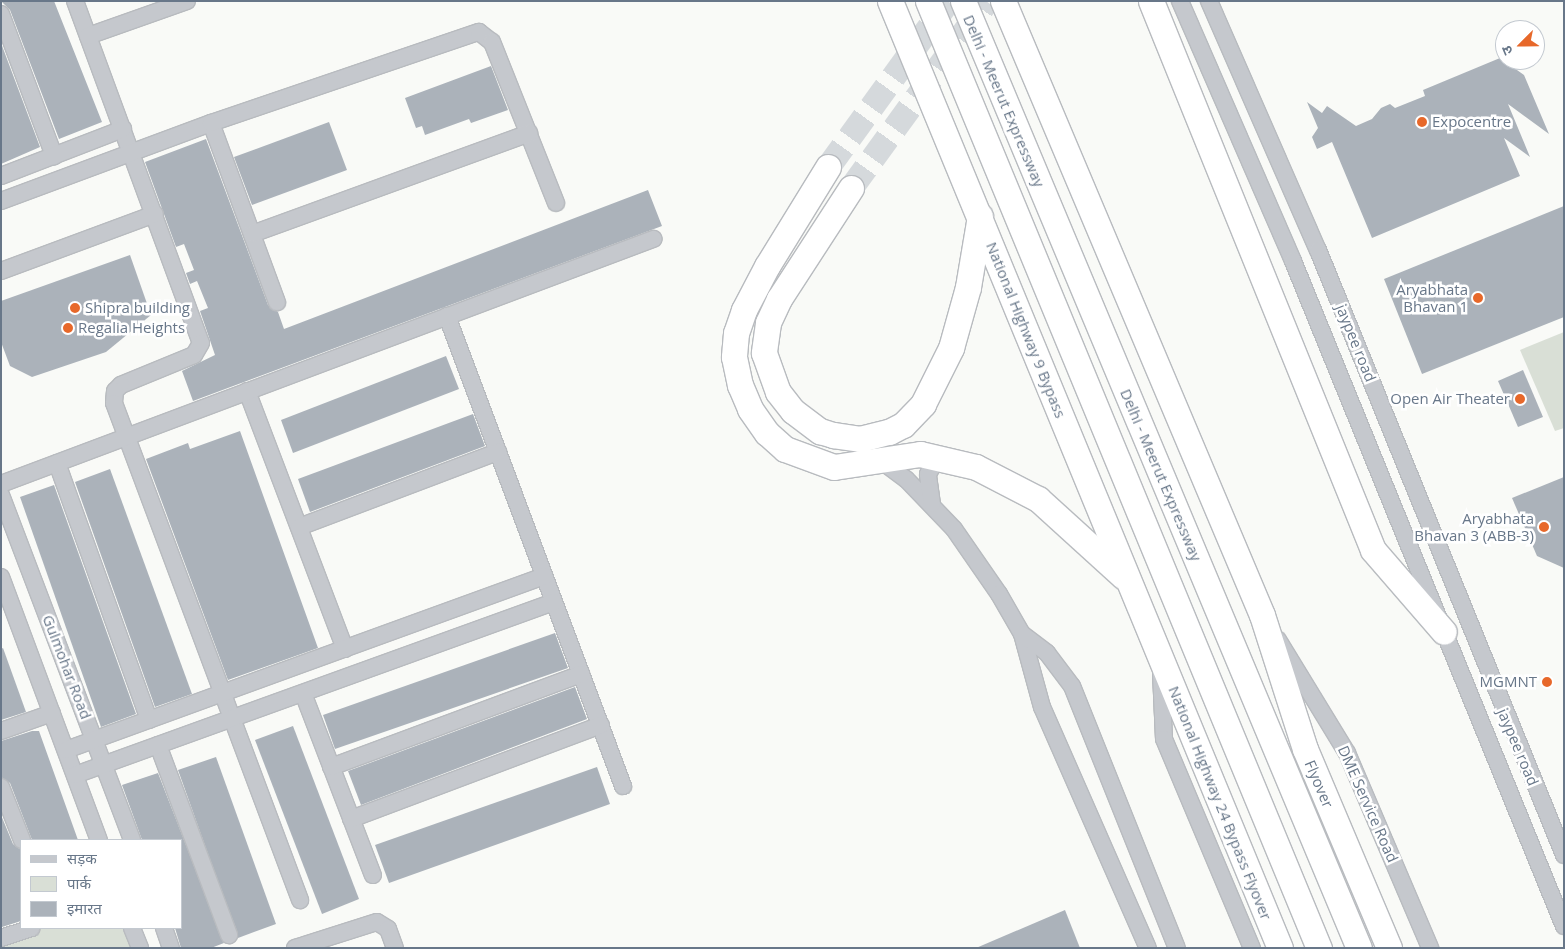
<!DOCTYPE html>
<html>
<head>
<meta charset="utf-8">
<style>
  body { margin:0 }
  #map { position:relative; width:1565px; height:949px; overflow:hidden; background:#f9faf7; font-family:"Open Sans","Noto Sans Devanagari",sans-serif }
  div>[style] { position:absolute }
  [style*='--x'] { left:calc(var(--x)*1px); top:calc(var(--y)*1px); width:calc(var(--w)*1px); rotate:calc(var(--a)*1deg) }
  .green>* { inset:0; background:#d9dfd6 }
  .building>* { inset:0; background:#abb2ba }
  .highway-tunnel>* { height:25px; margin-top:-12.5px; transform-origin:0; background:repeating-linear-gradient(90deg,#d5d9dc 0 25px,transparent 0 37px) }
  .roads { filter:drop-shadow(1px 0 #b8bbbf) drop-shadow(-1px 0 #b8bbbf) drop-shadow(0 1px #b8bbbf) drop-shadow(0 -1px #b8bbbf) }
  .minor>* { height:16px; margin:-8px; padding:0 8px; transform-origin:8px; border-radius:8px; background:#c5c8cd }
  .highway>* { height:25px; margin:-12.5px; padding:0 12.5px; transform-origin:12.5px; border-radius:12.5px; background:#fff }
  .dots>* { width:14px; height:14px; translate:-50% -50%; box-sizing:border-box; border:2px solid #fff; border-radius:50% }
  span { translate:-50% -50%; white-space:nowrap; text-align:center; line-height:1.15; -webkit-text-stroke:5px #fff; paint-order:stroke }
  .street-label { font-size:15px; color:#687789 }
  .poi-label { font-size:15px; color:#687789 }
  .left { translate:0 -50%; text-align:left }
  .right { translate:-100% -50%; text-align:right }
  .frame { position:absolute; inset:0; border:2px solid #687789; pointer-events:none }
  .legend { position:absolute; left:20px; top:839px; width:162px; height:90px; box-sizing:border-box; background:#fff; border:1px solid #c3c9d0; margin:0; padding:6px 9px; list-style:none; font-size:15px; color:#687789 }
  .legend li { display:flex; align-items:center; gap:10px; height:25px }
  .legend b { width:25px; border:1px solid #c3c9d0 }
  .north { position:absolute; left:1495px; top:20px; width:50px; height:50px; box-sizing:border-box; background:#fff; border:1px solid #c3c9d0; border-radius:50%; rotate:247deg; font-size:14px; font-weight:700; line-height:20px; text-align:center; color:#687789 }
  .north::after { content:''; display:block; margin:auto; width:18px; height:22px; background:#e7682a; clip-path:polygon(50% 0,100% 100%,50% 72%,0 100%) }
</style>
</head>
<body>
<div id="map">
  <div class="green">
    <div style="clip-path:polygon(1564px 332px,1564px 428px,1555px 431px,1520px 350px)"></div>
    <div style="clip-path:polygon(31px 928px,127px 928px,135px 948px,1px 948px,1px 938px)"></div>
  </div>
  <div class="building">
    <div style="clip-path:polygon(1px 1px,54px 1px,102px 122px,59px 139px,10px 10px)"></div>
    <div style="clip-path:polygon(1px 43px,40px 147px,1px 164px)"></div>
    <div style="clip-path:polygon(1500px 58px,1524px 75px,1549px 134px,1508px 104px,1530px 157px,1504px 138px,1520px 176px,1372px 238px,1332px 142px,1317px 149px,1312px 137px,1318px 128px,1307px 102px,1322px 113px,1327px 106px,1356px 126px,1372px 119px,1381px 108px,1390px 104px,1395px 108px,1425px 96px,1423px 90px)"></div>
    <div style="clip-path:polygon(491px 66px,508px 110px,471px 123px,469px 119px,425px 135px,422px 126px,416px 128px,405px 98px)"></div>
    <div style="clip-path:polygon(329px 122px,347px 170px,252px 205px,234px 157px)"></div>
    <div style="clip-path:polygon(206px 139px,268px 305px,278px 312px,284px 329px,648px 190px,662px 226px,193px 401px,182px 371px,215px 355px,200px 311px,208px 308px,197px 281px,190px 284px,186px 273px,194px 270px,184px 244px,176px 247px,145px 162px)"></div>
    <div style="clip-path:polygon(1564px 206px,1564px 317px,1422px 374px,1384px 279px)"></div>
    <div style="clip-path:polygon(130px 255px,151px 315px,106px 352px,32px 377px,10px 366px,1px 342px,1px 301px)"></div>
    <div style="clip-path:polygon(446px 356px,459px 389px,293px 453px,281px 420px)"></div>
    <div style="clip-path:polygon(1523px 370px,1543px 417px,1518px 427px,1498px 381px)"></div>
    <div style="clip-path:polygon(473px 414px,485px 446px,310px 512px,298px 479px)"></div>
    <div style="clip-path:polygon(240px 431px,318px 648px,228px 680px,146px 459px,188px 443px,190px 449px)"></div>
    <div style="clip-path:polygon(110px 469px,192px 694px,155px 707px,75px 482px)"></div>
    <div style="clip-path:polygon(1564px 477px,1564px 568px,1537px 556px,1512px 498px)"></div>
    <div style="clip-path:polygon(54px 485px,136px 714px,101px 727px,20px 497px)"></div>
    <div style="clip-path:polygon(555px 633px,568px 668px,335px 749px,323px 715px)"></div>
    <div style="clip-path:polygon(3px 648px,26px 712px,1px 720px,1px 649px)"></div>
    <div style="clip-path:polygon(575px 687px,587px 719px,361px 805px,348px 771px)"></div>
    <div style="clip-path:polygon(293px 726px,359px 899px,322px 914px,255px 740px)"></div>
    <div style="clip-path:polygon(32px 731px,39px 731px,78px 840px,32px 840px,10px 783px,1px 777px,1px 741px)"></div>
    <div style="clip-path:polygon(216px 757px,276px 924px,238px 938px,178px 770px)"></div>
    <div style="clip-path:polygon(597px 767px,610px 804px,389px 883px,375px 845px)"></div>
    <div style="clip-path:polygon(158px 773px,224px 943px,211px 948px,181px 948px,175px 928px,181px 928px,181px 840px,142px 840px,122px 785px)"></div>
    <div style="clip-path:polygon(1px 815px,13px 844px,21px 850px,21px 921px,2px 927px)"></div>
    <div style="clip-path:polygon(1065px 910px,1080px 948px,976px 948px)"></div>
  </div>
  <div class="highway-tunnel">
    <div style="--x:828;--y:167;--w:205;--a:-54.1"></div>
    <div style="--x:851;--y:188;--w:231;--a:-54"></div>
  </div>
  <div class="roads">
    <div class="minor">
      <div style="--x:75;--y:1;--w:364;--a:69.8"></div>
      <div style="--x:201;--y:343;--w:14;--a:120"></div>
      <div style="--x:194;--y:355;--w:79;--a:157.7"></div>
      <div style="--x:121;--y:385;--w:8;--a:135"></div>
      <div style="--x:115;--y:391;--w:12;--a:95"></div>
      <div style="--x:114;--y:403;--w:531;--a:69.48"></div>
      <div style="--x:1180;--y:1;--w:283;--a:66.5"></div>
      <div style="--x:1293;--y:261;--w:718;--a:67.83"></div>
      <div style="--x:1209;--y:1;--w:272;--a:66.4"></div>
      <div style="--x:1318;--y:250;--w:653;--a:67.87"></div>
      <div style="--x:1;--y:14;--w:152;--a:69.5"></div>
      <div style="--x:88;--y:36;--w:105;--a:-19.5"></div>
      <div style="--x:211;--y:123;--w:191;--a:69.8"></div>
      <div style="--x:1;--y:176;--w:131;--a:-21.1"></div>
      <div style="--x:1;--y:201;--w:224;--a:-20.4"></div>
      <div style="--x:211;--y:123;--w:283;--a:-18.8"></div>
      <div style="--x:479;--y:32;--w:16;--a:38"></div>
      <div style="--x:492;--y:42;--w:173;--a:68.3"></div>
      <div style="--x:252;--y:234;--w:295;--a:-20"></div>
      <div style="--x:1;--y:271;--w:164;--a:-20.3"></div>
      <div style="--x:447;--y:316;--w:502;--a:69.47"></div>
      <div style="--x:247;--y:391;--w:276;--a:69.2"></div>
      <div style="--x:879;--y:459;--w:34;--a:37"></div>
      <div style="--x:906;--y:479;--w:69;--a:46.2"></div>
      <div style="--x:954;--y:529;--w:79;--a:55.3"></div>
      <div style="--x:999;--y:594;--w:46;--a:60.1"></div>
      <div style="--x:1022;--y:634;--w:76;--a:74.7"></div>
      <div style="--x:1042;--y:707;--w:263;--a:66.3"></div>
      <div style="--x:57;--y:463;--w:273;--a:70.3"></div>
      <div style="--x:1;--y:484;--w:697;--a:-20.59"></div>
      <div style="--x:1;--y:495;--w:369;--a:69.2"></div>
      <div style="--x:932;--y:504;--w:30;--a:-98"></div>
      <div style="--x:928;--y:474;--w:20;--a:-60"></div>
      <div style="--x:299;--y:527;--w:213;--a:-20.7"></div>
      <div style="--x:1;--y:577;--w:281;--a:69.6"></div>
      <div style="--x:1022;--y:634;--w:31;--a:37"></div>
      <div style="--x:1047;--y:653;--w:41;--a:52.9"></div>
      <div style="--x:1072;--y:686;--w:282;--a:68.2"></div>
      <div style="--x:1278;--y:640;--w:132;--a:58.6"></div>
      <div style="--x:1347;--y:753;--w:212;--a:66.9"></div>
      <div style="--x:1161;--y:673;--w:66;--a:87.4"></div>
      <div style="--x:1164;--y:739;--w:227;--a:67.2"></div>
      <div style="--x:303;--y:693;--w:195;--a:69"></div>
      <div style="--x:1;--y:731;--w:54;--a:-19.4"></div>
      <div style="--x:158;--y:745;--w:203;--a:69.5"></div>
      <div style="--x:66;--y:750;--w:509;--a:-20"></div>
      <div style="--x:331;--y:767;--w:267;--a:-20.4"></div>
      <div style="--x:75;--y:775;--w:509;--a:-19.86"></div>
      <div style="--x:1;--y:787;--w:57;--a:68.4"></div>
      <div style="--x:351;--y:819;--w:267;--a:-20.6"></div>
      <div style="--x:132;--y:928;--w:22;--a:68"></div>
      <div style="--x:164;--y:928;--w:21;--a:71"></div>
      <div style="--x:1;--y:938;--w:32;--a:-18"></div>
      <div style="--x:295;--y:948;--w:86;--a:-17.6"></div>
      <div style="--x:377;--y:922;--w:13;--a:32"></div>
      <div style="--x:388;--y:929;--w:20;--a:70"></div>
    </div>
    <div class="highway">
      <div style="--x:890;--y:1;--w:1024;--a:67.62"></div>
      <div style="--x:928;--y:1;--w:1025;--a:67.57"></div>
      <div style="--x:963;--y:1;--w:1026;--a:67.31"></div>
      <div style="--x:1003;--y:1;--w:666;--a:67.13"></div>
      <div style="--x:1262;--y:615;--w:141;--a:72.2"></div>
      <div style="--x:1305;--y:749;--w:216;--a:67.1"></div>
      <div style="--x:1151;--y:1;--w:592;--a:67.98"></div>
      <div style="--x:1373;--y:550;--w:108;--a:49.1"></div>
      <div style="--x:828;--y:167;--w:116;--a:121.6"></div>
      <div style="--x:767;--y:266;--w:50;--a:117.6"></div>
      <div style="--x:744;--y:310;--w:24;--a:109"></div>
      <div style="--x:736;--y:333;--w:24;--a:95"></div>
      <div style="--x:734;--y:357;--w:29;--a:78"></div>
      <div style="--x:740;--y:385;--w:26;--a:67"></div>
      <div style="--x:750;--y:409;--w:29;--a:55"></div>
      <div style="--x:767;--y:433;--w:24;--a:42"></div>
      <div style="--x:785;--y:449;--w:52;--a:20.2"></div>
      <div style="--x:834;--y:467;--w:87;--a:-8.6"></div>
      <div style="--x:920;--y:454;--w:57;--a:13.1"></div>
      <div style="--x:976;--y:467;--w:70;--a:27.3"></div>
      <div style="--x:1038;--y:499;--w:115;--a:42.2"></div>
      <div style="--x:851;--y:188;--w:132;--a:123"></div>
      <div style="--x:779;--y:299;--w:26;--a:115"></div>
      <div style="--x:768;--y:323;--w:30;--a:98"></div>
      <div style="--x:764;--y:353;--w:41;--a:70.3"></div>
      <div style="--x:778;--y:392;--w:24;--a:52"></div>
      <div style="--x:793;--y:411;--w:34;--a:37"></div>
      <div style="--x:820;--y:431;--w:14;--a:17"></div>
      <div style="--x:833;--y:435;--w:27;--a:8"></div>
      <div style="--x:860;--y:439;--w:30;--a:-14"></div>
      <div style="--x:889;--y:432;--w:16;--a:-27"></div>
      <div style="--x:903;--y:425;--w:29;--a:-46"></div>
      <div style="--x:923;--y:404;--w:63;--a:-63.4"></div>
      <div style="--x:951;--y:348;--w:63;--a:-74.4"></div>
      <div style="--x:968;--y:287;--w:72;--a:-80.4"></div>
    </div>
  </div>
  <div class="dots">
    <div style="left:1422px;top:122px;background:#e7682a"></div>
    <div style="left:1478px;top:298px;background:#e7682a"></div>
    <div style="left:75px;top:308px;background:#e7682a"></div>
    <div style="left:68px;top:328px;background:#e7682a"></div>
    <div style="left:1520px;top:399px;background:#e7682a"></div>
    <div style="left:1544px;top:527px;background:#e7682a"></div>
    <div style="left:1547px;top:682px;background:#e7682a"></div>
  </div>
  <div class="street-label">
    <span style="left:1004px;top:101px;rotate:67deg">Delhi - Meerut Expressway</span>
    <span style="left:1026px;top:330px;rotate:68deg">National Highway 9 Bypass</span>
    <span style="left:1356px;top:343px;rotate:68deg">jaypee road</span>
    <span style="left:1161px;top:475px;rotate:67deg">Delhi - Meerut Expressway</span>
    <span style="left:67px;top:667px;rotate:69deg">Gulmohar Road</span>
    <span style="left:1518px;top:747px;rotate:67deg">jaypee road</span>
    <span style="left:1319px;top:784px;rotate:67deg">Flyover</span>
    <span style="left:1220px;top:803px;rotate:68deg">National Highway 24 Bypass Flyover</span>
    <span style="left:1368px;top:804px;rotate:66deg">DME Service Road</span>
  </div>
  <div class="poi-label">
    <span class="left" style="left:1432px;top:122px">Expocentre</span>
    <span class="right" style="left:1468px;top:298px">Aryabhata<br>Bhavan 1</span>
    <span class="left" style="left:85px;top:308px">Shipra building</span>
    <span class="left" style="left:78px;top:328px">Regalia Heights</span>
    <span class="right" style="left:1510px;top:399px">Open Air Theater</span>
    <span class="right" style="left:1534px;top:527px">Aryabhata<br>Bhavan 3 (ABB-3)</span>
    <span class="right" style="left:1537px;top:682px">MGMNT</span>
  </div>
  <div class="frame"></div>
  <ul class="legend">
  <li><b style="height:6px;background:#c5c8cd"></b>सड़क</li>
  <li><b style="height:14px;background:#d9dfd6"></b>पार्क</li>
  <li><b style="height:14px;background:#abb2ba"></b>इमारत</li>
  </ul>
  <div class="north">उ</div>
</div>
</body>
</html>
